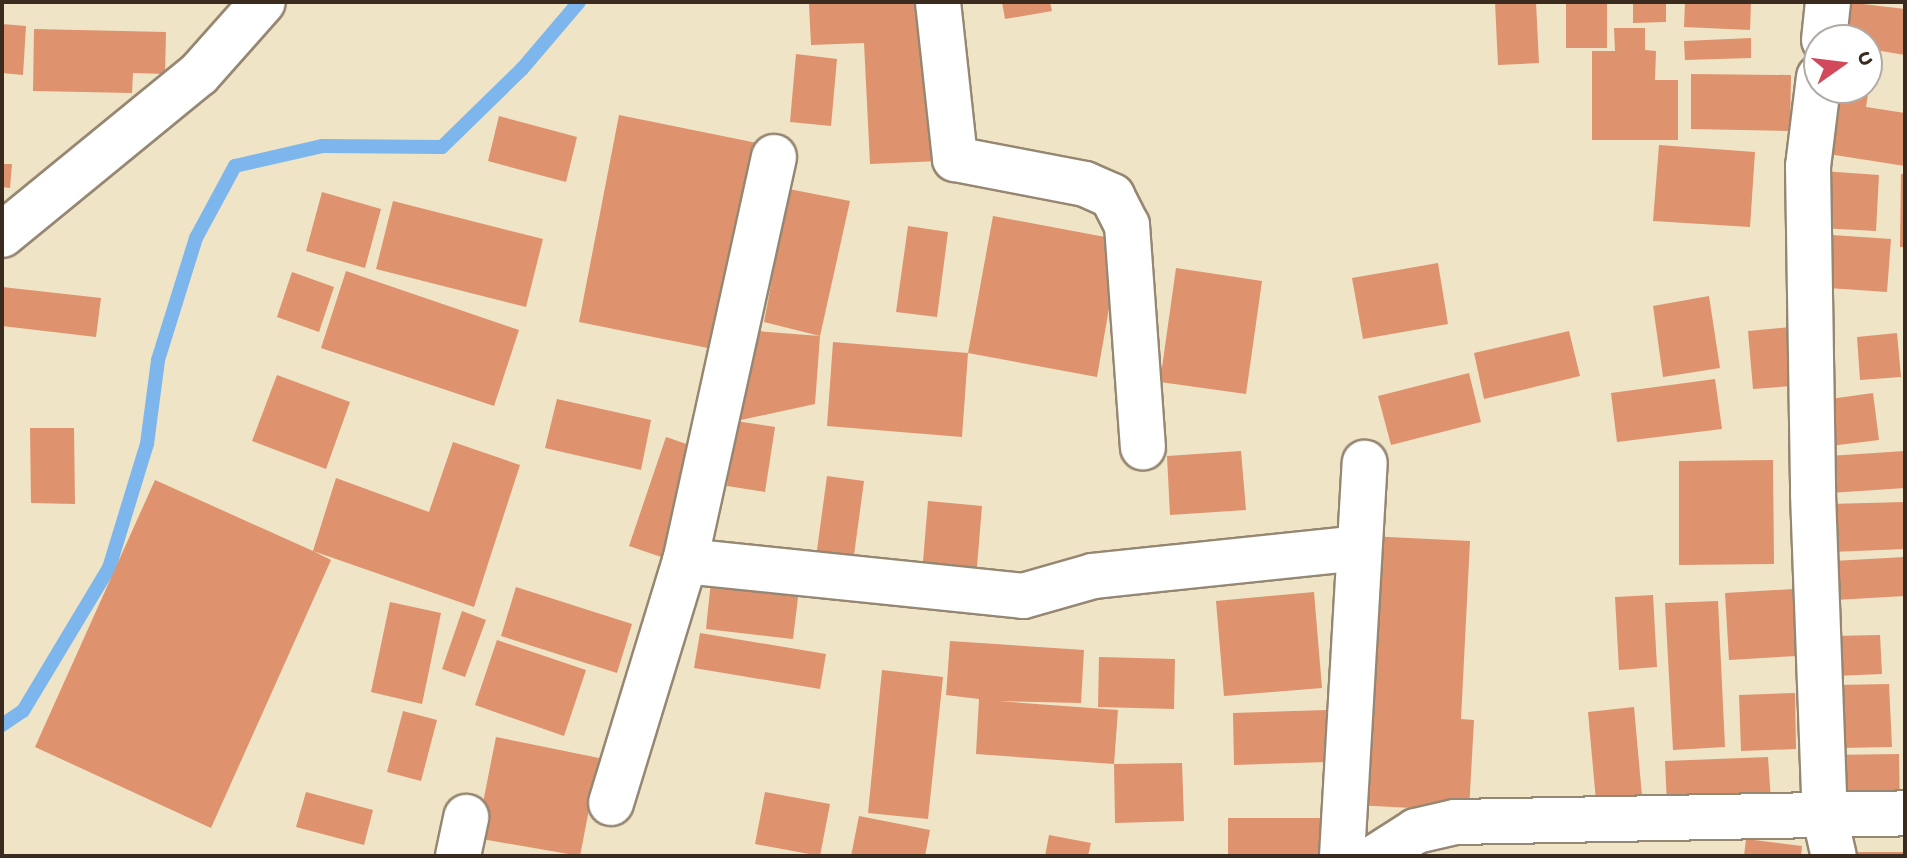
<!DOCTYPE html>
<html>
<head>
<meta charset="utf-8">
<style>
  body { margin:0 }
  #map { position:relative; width:1907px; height:858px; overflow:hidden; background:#f0e4c7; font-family:"Gochi Hand",sans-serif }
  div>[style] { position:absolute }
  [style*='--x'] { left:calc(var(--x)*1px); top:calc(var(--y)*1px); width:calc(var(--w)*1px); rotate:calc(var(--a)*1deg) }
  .stream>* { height:14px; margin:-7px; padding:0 7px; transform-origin:7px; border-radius:7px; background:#7db5ed }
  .building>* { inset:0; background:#de926e }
  .roads { filter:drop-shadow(2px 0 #968772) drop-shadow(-2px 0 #968772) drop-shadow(0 2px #968772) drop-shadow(0 -2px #968772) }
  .street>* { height:44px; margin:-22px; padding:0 22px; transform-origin:22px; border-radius:22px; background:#fff }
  span { translate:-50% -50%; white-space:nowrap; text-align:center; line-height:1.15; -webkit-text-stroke:7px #fff; paint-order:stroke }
  .frame { position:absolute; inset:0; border:4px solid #3b2a1e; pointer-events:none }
  .north { position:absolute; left:1803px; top:24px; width:80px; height:80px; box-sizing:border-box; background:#fff; border:2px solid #b1aaa5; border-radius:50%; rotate:76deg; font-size:22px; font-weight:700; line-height:32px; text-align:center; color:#3b2a1e }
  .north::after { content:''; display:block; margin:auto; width:28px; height:36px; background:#d1495b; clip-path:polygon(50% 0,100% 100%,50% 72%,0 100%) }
</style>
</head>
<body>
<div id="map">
  <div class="stream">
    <div style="--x:2;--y:725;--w:25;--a:-34"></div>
    <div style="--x:23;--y:711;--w:167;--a:-59"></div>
    <div style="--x:109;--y:568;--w:130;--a:-73"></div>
    <div style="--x:147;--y:444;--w:85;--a:-82.5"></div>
    <div style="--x:158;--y:360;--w:128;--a:-72.7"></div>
    <div style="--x:196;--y:238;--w:82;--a:-61.6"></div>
    <div style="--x:235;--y:166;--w:89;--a:-12.9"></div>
    <div style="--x:322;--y:146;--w:120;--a:0.5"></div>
    <div style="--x:442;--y:147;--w:112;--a:-44.3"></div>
    <div style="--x:522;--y:69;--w:88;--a:-49.6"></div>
  </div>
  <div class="building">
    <div style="clip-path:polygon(933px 2px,941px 161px,870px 164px,864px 43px,811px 45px,809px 4px)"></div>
    <div style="clip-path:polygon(1002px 2px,1050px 2px,1052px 11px,1005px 19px)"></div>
    <div style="clip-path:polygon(1495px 2px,1536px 2px,1539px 63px,1498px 65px)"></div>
    <div style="clip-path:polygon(1566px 2px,1607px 2px,1607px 48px,1566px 48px)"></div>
    <div style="clip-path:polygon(1633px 2px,1666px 2px,1666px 22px,1633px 23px)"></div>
    <div style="clip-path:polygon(1685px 2px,1751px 2px,1750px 30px,1684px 27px)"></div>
    <div style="clip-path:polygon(1846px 2px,1905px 9px,1905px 55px,1875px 50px,1866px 107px,1905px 113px,1905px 166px,1822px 153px,1832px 88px,1867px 88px,1867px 40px,1840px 40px)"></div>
    <div style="clip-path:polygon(2px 24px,26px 26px,23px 75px,2px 73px)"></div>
    <div style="clip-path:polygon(1614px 28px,1645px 28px,1645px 50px,1656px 51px,1655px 80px,1678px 80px,1678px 140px,1592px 140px,1592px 51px,1615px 51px)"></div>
    <div style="clip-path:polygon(34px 29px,166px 32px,165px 74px,133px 73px,132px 93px,33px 91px)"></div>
    <div style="clip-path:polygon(1751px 38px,1751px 58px,1685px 60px,1684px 41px)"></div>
    <div style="clip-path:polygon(796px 54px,837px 59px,831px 126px,790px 122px)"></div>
    <div style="clip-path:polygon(1691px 74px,1791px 75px,1790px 131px,1691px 129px)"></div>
    <div style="clip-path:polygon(619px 115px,757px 143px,733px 303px,718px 350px,579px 322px)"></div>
    <div style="clip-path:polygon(499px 116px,577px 137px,566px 182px,488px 161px)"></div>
    <div style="clip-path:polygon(1659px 145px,1755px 152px,1750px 227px,1653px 221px)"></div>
    <div style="clip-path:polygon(2px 164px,12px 164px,10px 188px,2px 187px)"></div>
    <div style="clip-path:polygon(1822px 171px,1879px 175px,1876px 231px,1819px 228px)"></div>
    <div style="clip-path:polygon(1901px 174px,1905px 174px,1905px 247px,1900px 247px)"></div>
    <div style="clip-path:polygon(789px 189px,850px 201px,820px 336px,764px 322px)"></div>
    <div style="clip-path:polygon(322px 192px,381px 209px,365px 268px,306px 251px)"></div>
    <div style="clip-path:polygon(393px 201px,543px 239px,526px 307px,376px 269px)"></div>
    <div style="clip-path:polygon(993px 216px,1121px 240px,1097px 377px,968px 353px)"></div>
    <div style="clip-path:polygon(908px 226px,948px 232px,937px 317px,896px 312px)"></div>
    <div style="clip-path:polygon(1817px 234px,1891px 239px,1887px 292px,1814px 287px)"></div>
    <div style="clip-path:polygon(1438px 263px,1448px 324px,1363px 339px,1352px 278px)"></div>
    <div style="clip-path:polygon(1176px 268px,1262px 281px,1246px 394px,1160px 382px)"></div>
    <div style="clip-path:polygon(346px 271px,519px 330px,494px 406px,321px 348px)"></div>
    <div style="clip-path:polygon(292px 272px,334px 287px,319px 332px,277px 317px)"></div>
    <div style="clip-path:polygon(2px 287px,101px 298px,96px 337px,2px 326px)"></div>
    <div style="clip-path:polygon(1709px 296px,1720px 368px,1663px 377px,1653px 306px)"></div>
    <div style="clip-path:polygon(1801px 326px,1806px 385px,1753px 389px,1748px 331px)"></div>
    <div style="clip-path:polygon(744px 330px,820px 336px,815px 404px,736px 421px)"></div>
    <div style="clip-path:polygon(1569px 331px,1580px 376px,1484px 399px,1474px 353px)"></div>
    <div style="clip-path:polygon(1897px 333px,1901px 377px,1860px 380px,1857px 337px)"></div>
    <div style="clip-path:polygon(833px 342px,968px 353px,962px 437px,827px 426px)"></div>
    <div style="clip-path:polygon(1469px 373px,1481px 422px,1391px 445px,1378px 396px)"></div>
    <div style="clip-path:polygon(277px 375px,350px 402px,326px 469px,252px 441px)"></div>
    <div style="clip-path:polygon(1715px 379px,1722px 429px,1617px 442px,1611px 393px)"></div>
    <div style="clip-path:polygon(1873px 393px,1879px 440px,1822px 447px,1816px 401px)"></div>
    <div style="clip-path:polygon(557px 399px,651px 420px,641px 470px,545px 448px)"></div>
    <div style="clip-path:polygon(736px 421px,775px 427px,765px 492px,727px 486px)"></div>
    <div style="clip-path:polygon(30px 428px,74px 428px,75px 504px,31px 503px)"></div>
    <div style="clip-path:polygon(666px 437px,707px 451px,670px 560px,629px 546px)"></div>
    <div style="clip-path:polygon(453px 442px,520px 465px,474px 607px,313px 551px,331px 560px,211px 828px,35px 747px,155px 480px,313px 551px,336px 478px,429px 512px)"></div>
    <div style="clip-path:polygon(1241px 451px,1246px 510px,1170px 515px,1167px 456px)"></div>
    <div style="clip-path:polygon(1905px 451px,1905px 488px,1830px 493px,1828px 456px)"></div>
    <div style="clip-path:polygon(1773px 460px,1774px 564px,1679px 565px,1679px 461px)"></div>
    <div style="clip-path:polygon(827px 476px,864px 481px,852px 570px,815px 565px)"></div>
    <div style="clip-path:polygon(928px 501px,982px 506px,976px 579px,922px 574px)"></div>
    <div style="clip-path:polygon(1905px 502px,1905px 549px,1831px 552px,1829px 504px)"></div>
    <div style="clip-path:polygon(1368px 536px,1470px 541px,1461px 719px,1474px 720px,1469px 811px,1355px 805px)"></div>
    <div style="clip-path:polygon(1905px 557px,1905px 596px,1835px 600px,1833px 561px)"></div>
    <div style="clip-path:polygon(712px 571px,800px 581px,793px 639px,706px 629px)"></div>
    <div style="clip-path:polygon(516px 587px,632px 624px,617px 673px,501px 636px)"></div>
    <div style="clip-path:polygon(1793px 589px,1797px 656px,1729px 660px,1725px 593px)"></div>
    <div style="clip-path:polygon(1314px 592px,1322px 688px,1224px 696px,1216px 601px)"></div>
    <div style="clip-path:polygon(1653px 595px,1657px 667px,1619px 670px,1615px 597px)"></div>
    <div style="clip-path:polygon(1718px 601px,1725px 747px,1673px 750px,1665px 603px)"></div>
    <div style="clip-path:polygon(390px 602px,441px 613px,422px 704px,371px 692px)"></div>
    <div style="clip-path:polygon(462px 611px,486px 620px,465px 677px,442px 669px)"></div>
    <div style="clip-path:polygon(700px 633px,826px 654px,820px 689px,694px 668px)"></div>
    <div style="clip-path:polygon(1880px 635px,1882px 674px,1834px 676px,1832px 636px)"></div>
    <div style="clip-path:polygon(497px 640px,586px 670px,564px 736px,475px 705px)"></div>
    <div style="clip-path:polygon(950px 641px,1084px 650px,1081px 703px,997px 701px,1118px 710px,1114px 764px,976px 754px,979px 699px,946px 695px)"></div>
    <div style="clip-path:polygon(1099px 657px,1175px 659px,1174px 709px,1098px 707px)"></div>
    <div style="clip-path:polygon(882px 670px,943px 677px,928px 819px,868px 813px)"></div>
    <div style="clip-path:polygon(1889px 684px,1892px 747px,1839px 748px,1837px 685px)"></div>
    <div style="clip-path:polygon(1795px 693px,1796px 749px,1741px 751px,1739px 695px)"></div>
    <div style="clip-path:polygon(1634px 707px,1642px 796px,1596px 801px,1588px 712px)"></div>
    <div style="clip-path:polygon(1327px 710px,1329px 762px,1234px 765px,1233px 713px)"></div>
    <div style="clip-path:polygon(403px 711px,437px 720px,421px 781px,387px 772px)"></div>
    <div style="clip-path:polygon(496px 737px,599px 758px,580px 856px,476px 838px)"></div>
    <div style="clip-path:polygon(1899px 754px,1900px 809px,1829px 809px,1828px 755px)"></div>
    <div style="clip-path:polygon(1768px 757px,1771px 801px,1667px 805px,1665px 761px)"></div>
    <div style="clip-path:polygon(1182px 763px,1184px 821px,1115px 823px,1114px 764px)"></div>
    <div style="clip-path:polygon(306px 792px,373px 810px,364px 845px,296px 827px)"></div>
    <div style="clip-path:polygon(765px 792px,830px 804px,820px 856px,755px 844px)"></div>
    <div style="clip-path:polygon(859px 816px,930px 830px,925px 856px,851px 856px)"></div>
    <div style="clip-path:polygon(1228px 818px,1337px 818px,1337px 856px,1228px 856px)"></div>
    <div style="clip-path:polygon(1049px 835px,1091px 843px,1088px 856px,1045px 856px)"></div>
    <div style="clip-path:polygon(1746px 839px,1802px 846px,1801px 856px,1744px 856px)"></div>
    <div style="clip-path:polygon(1858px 852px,1905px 852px,1905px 856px,1858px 856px)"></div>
  </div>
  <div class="roads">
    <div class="street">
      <div style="--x:938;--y:2;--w:158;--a:83.8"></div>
      <div style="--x:955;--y:159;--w:132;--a:10.9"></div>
      <div style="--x:1085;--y:184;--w:30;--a:24"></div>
      <div style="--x:1112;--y:196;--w:33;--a:63"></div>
      <div style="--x:1127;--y:225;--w:223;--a:85.9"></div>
      <div style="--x:1824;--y:40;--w:38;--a:-84"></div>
      <div style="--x:1819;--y:77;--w:90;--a:97"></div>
      <div style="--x:1808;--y:166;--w:328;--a:89.1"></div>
      <div style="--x:1813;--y:494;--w:324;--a:87.9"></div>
      <div style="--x:1825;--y:818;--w:39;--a:77"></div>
      <div style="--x:774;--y:157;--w:414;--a:102.4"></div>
      <div style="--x:685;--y:561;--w:340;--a:5.9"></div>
      <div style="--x:1023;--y:596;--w:73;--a:-15.9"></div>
      <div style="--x:1093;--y:576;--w:267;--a:-6"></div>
      <div style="--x:2;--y:235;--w:254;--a:-39.3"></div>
      <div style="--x:199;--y:74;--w:96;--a:-48.4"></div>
      <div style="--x:611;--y:803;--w:253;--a:-73"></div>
      <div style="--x:458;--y:856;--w:40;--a:-78"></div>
      <div style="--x:1342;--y:856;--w:394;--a:-86.7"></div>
      <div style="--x:1377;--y:856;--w:46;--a:-32.7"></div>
      <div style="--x:1416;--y:831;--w:40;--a:-13"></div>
      <div style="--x:1455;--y:822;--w:450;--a:-1.1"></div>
    </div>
  </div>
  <div class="frame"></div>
  <div class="north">U</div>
</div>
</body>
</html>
